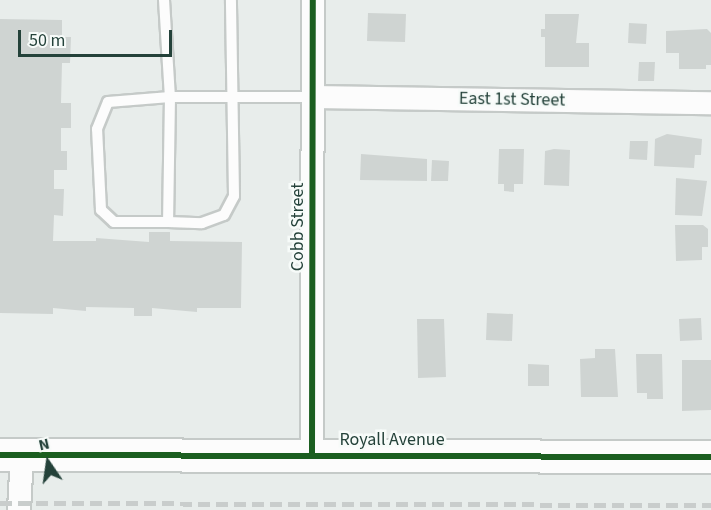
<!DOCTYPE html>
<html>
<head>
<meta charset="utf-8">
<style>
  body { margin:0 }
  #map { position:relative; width:711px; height:510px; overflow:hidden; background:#e8edeb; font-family:"Source Sans 3",sans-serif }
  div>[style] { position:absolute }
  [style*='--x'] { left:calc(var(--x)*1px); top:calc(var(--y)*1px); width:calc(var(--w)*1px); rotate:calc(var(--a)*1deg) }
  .building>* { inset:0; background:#cfd4d2 }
  .roads { filter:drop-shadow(2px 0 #c5cac8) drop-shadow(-2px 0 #c5cac8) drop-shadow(0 2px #c5cac8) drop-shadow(0 -2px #c5cac8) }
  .lane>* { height:10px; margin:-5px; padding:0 5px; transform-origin:5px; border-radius:5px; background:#fcfcfc }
  .street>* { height:22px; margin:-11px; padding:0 11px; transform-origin:11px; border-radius:11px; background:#fcfcfc }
  .secondary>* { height:32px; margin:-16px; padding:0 16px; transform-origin:16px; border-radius:16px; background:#fcfcfc }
  .rail>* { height:4.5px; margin-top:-2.25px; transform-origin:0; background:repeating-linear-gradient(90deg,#c9cdcc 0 12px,transparent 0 18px) }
  .cycleway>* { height:6px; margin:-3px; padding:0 3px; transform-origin:3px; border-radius:3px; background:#1b5e20 }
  span { translate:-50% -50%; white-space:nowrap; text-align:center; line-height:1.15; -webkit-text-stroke:5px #f7fbf9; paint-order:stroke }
  .street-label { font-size:18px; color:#24423a }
  .north { position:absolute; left:18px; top:432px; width:60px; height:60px; -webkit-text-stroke:4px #f7fbf9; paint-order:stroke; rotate:347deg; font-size:16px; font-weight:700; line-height:24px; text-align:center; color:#24423a }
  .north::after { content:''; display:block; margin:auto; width:21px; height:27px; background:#24423a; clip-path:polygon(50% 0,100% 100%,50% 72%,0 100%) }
  .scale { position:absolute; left:18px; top:30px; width:154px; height:27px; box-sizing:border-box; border:3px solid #24423a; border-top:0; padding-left:8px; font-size:18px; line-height:21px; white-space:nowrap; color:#24423a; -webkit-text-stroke:4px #f7fbf9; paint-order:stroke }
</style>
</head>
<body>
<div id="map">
  <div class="building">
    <div style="clip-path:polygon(368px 13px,406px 14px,405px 42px,367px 41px)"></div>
    <div style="clip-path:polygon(545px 14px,579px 14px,576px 43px,589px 43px,589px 67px,545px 67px,545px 37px,541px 37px,541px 29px,545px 29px)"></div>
    <div style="clip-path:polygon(0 19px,62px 20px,62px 37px,71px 37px,70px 63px,62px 63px,61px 103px,71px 103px,71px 128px,61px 128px,61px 151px,67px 151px,67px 170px,54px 170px,54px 189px,64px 189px,63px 216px,54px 215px,53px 241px,96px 241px,96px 238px,149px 242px,149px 232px,170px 232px,170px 241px,242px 242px,241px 308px,197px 308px,197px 312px,152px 308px,152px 316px,134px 316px,134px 308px,86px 307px,86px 311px,53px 308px,53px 314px,0 313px)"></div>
    <div style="clip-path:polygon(629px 23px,647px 24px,646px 44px,628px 43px)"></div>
    <div style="clip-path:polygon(707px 29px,711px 33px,711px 65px,706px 65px,706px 69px,679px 69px,679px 53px,666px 53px,666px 31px)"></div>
    <div style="clip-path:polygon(639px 62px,655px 62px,654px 81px,638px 81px)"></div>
    <div style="clip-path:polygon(667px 134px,702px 139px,701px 155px,695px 155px,694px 168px,654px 166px,655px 139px)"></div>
    <div style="clip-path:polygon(630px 141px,648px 141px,647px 160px,629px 159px)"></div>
    <div style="clip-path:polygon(499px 149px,524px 149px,523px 184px,514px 184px,514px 192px,504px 191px,504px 184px,498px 184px)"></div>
    <div style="clip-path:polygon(554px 149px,570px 150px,569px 186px,544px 185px,545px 151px)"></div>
    <div style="clip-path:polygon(361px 154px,427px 159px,427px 181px,360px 180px)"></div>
    <div style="clip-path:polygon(432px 160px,449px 161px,448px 181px,431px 181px)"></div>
    <div style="clip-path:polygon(676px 178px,707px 181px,702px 216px,675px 215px)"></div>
    <div style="clip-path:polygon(675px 225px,703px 225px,708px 229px,708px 247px,702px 247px,702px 260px,676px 261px)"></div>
    <div style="clip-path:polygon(487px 313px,513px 314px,512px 341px,486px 340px)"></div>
    <div style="clip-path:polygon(701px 318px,702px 340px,680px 341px,679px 319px)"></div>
    <div style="clip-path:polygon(417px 319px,444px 319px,446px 377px,418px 378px)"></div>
    <div style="clip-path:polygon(595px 349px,615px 349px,618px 397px,581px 397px,580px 359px,595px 358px)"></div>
    <div style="clip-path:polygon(636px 354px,662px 354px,663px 399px,647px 399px,647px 393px,637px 393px)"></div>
    <div style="clip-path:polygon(682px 360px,711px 360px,711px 410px,682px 411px)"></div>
    <div style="clip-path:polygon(528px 364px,549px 365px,549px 386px,528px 386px)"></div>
  </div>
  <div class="roads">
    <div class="lane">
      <div style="--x:164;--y:0;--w:97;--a:86.5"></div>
      <div style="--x:170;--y:97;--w:125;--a:90.9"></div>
      <div style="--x:168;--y:222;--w:34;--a:2"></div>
      <div style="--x:202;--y:223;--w:23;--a:-20"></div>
      <div style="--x:224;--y:215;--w:21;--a:-62"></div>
      <div style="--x:234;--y:196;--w:196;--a:-90.9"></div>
      <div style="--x:168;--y:222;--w:54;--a:180"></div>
      <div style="--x:114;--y:222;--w:18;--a:-137"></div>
      <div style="--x:101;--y:210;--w:81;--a:-92.8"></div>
      <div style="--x:97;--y:129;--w:29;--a:-68"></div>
      <div style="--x:108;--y:102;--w:62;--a:-4.6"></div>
      <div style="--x:170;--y:97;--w:144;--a:0"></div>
    </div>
    <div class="street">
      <div style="--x:314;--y:97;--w:397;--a:0.9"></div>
      <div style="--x:312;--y:454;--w:454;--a:-89.9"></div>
      <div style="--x:19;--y:510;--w:54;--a:-86.8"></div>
    </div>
    <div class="secondary">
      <div style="--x:0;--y:455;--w:711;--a:0.16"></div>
    </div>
  </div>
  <div class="rail">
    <div style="--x:0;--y:503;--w:711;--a:0.16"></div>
  </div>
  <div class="cycleway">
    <div style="--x:312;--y:454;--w:454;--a:-89.9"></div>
    <div style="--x:0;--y:455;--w:711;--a:0.16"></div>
  </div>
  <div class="street-label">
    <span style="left:512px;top:100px;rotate:1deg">East 1st Street</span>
    <span style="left:298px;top:227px;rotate:-90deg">Cobb Street</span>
    <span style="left:392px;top:440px">Royall Avenue</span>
  </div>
  <div class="north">N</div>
  <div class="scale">50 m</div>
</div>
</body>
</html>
